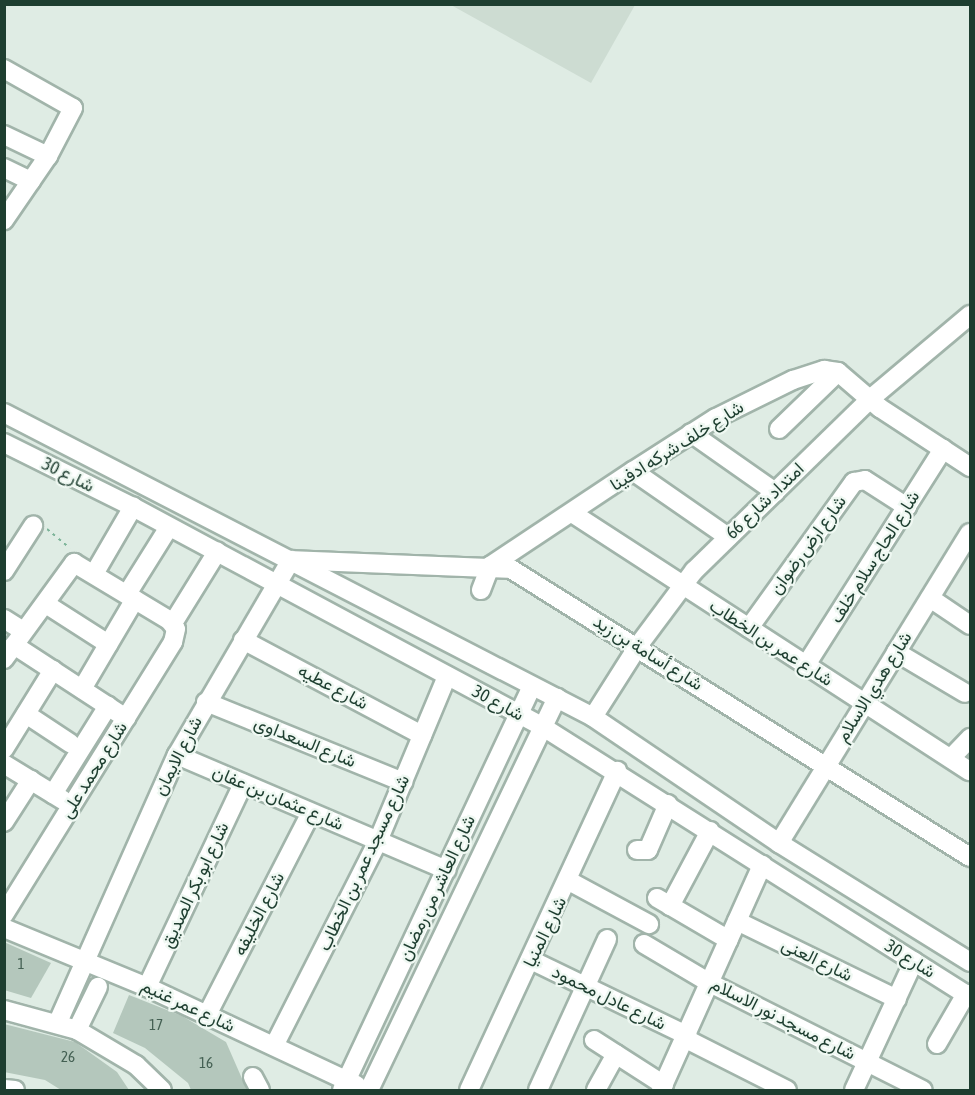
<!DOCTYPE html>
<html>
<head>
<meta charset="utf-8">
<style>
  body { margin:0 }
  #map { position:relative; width:975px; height:1095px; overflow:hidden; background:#dfece4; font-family:"Asap Condensed",Vazirmatn,sans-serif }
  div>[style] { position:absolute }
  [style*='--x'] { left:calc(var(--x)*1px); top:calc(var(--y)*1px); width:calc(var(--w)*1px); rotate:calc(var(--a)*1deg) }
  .built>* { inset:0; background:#cddcd2 }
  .building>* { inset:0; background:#b4c7bc }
  .path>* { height:2px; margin-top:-1px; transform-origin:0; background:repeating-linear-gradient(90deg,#7bb398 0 3px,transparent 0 7.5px) }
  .roads { filter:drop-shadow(2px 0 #a1b4aa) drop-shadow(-2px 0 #a1b4aa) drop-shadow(0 2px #a1b4aa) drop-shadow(0 -2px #a1b4aa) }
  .minor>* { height:18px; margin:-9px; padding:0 9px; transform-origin:9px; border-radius:9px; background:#fff }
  span { translate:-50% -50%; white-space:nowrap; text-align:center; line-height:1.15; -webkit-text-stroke:4.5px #eff8f2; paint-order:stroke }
  .number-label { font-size:15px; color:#446053 }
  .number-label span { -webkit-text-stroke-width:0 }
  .street-label { font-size:18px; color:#1e3e30 }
  .frame { position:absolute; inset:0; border:6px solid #1e3e30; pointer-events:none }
</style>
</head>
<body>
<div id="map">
  <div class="built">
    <div style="clip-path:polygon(451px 5px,635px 5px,591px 83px)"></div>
  </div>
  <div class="building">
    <div style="clip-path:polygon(4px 942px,51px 963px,31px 998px,4px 990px)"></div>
    <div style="clip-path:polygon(129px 995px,182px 1016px,226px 1042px,247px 1090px,191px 1090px,188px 1083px,145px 1048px,113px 1033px)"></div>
    <div style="clip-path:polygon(4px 1024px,75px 1042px,117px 1072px,129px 1090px,61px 1090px,45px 1080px,4px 1072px)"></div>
  </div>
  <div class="path">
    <div style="--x:47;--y:529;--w:30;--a:40"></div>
  </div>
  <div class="roads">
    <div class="minor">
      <div style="--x:4;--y:69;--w:79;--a:29.5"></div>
      <div style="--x:73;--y:108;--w:54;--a:117.5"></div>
      <div style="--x:48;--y:156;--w:78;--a:124.5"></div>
      <div style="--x:4;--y:135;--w:49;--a:25.5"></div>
      <div style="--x:4;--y:168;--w:30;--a:26"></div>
      <div style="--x:4;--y:413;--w:663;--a:27.3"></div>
      <div style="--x:593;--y:717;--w:225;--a:34.1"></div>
      <div style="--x:779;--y:843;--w:225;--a:31.9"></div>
      <div style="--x:779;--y:429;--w:82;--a:-44"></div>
      <div style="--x:691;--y:433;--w:103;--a:35.1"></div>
      <div style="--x:4;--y:443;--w:144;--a:26.4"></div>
      <div style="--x:133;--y:507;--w:465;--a:28.2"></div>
      <div style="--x:543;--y:727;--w:505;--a:32.31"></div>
      <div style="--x:633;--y:471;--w:116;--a:34.8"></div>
      <div style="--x:572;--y:513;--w:474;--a:33"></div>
      <div style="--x:4;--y:571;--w:54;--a:-57.2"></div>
      <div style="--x:94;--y:574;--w:78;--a:-59.8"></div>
      <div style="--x:481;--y:590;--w:26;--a:-69"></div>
      <div style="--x:490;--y:566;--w:172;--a:-33.6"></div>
      <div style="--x:633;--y:471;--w:98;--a:-32.6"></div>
      <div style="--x:716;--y:418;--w:86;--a:-26.3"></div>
      <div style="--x:793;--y:380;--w:33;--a:-18"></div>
      <div style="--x:824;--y:370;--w:14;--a:8"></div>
      <div style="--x:838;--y:372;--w:55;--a:40.6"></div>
      <div style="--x:880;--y:408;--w:108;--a:33.2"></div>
      <div style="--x:127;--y:594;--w:79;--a:-57.9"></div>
      <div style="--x:930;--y:598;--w:48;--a:34"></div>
      <div style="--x:52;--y:608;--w:67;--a:32.7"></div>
      <div style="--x:4;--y:619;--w:22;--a:32"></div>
      <div style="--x:173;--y:623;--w:84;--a:-58.2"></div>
      <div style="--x:749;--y:628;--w:180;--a:-54.3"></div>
      <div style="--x:854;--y:482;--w:11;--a:-10"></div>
      <div style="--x:865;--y:480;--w:50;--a:32.7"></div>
      <div style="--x:243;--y:640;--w:203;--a:28"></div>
      <div style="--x:14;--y:645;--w:134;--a:33.1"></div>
      <div style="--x:896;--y:652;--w:80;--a:30.7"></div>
      <div style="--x:4;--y:659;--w:119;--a:-53.9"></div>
      <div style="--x:74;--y:563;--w:111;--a:31"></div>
      <div style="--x:169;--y:620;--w:11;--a:52"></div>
      <div style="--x:176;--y:629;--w:13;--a:103"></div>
      <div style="--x:173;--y:642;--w:321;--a:121.8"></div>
      <div style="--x:806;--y:665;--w:256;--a:-57.6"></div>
      <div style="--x:82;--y:689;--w:104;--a:-59.5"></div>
      <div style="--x:206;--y:702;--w:213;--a:22.1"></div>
      <div style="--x:26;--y:714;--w:53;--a:33.4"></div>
      <div style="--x:593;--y:717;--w:84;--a:-57.6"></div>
      <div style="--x:638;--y:646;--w:94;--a:-53.3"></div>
      <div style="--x:694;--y:571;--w:246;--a:-44.3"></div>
      <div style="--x:870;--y:399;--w:131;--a:-40"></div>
      <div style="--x:4;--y:749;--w:93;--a:-58.2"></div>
      <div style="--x:177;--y:755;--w:293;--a:23.1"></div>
      <div style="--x:951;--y:758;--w:28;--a:-46"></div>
      <div style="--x:4;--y:764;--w:69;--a:31.4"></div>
      <div style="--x:53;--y:794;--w:104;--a:-58"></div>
      <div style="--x:4;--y:822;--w:50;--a:-57.3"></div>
      <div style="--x:779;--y:843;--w:364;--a:-58.4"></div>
      <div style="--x:637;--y:850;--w:11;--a:0"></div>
      <div style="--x:648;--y:850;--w:50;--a:-66.5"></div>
      <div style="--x:569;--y:881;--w:91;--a:28.3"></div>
      <div style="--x:657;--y:898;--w:83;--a:30.3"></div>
      <div style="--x:670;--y:906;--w:85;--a:-61.9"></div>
      <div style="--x:737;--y:921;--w:178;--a:26"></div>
      <div style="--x:4;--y:928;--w:155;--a:22.4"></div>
      <div style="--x:147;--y:987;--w:231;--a:25.1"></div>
      <div style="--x:644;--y:944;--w:77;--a:30.6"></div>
      <div style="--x:710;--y:983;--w:238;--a:26.7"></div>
      <div style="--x:531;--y:960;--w:174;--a:25.8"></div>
      <div style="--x:147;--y:987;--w:225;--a:-64.7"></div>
      <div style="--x:4;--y:1010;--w:76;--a:15.3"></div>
      <div style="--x:77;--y:1030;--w:69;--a:30.7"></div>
      <div style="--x:136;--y:1065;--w:36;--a:44"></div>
      <div style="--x:207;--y:1015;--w:227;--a:-62.8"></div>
      <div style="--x:58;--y:1022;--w:292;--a:-66"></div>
      <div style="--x:177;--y:755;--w:226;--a:-59.7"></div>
      <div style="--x:291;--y:560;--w:220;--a:2.3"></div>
      <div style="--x:511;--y:569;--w:542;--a:32.11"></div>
      <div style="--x:77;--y:1030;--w:48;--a:-64"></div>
      <div style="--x:686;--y:1039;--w:113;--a:26.8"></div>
      <div style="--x:594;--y:1040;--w:83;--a:32.7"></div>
      <div style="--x:937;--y:1044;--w:58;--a:-59.9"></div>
      <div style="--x:274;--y:1046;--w:230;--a:-63.1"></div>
      <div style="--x:378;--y:841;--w:179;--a:-67.3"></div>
      <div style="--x:253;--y:1077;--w:15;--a:62"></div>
      <div style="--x:4;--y:1089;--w:11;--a:5"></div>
      <div style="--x:342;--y:1090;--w:446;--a:-64.8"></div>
      <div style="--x:369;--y:1090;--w:435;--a:-64.4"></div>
      <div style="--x:469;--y:1090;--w:352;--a:-65.1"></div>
      <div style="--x:538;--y:1090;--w:166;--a:-65.4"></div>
      <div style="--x:596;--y:1090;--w:41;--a:-60.9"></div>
      <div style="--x:661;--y:1090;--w:247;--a:-65.8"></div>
      <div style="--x:854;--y:1090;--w:142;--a:-65.1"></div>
    </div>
  </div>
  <div class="number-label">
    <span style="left:21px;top:964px">1</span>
    <span style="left:156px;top:1025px">17</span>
    <span style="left:68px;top:1057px">26</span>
    <span style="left:206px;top:1063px">16</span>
  </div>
  <div class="street-label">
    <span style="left:677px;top:446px;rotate:-32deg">شارع خلف شركه ادفينا</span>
    <span style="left:68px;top:475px;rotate:26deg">شارع 30</span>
    <span style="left:765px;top:501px;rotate:-44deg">امتداد شارع 66</span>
    <span style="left:808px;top:545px;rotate:-54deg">شارع ارض رضوان</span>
    <span style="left:875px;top:557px;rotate:-58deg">شارع الحاج سلام خلف</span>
    <span style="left:771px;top:643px;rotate:33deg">شارع عمر بن الخطاب</span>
    <span style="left:648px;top:653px;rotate:32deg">شارع أسامة بن زيد</span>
    <span style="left:333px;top:687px;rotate:28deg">شارع عطيه</span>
    <span style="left:874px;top:687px;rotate:-58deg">شارع هدي الاسلام</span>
    <span style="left:498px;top:703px;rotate:28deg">شارع 30</span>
    <span style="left:305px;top:742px;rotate:22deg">شارع السعداوى</span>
    <span style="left:178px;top:756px;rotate:-63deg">شارع الايمان</span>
    <span style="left:94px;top:770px;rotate:-58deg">شارع محمد على</span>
    <span style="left:278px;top:798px;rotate:23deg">شارع عثمان بن عفان</span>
    <span style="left:364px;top:863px;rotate:-65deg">شارع مسجد عمر بن الخطاب</span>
    <span style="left:195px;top:885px;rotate:-65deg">شارع ابو بكر الصديق</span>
    <span style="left:437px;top:888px;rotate:-65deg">شارع العاشر من رمضان</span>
    <span style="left:259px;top:914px;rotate:-63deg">شارع الخليفه</span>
    <span style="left:545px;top:932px;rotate:-64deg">شارع المنيا</span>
    <span style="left:910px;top:959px;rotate:32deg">شارع 30</span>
    <span style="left:817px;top:960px;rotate:26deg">شارع العنى</span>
    <span style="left:609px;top:998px;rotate:26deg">شارع عادل محمود</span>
    <span style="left:188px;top:1006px;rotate:25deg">شارع عمر غنيم</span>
    <span style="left:783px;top:1019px;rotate:27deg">شارع مسجد نور الاسلام</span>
  </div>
  <div class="frame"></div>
</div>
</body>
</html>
